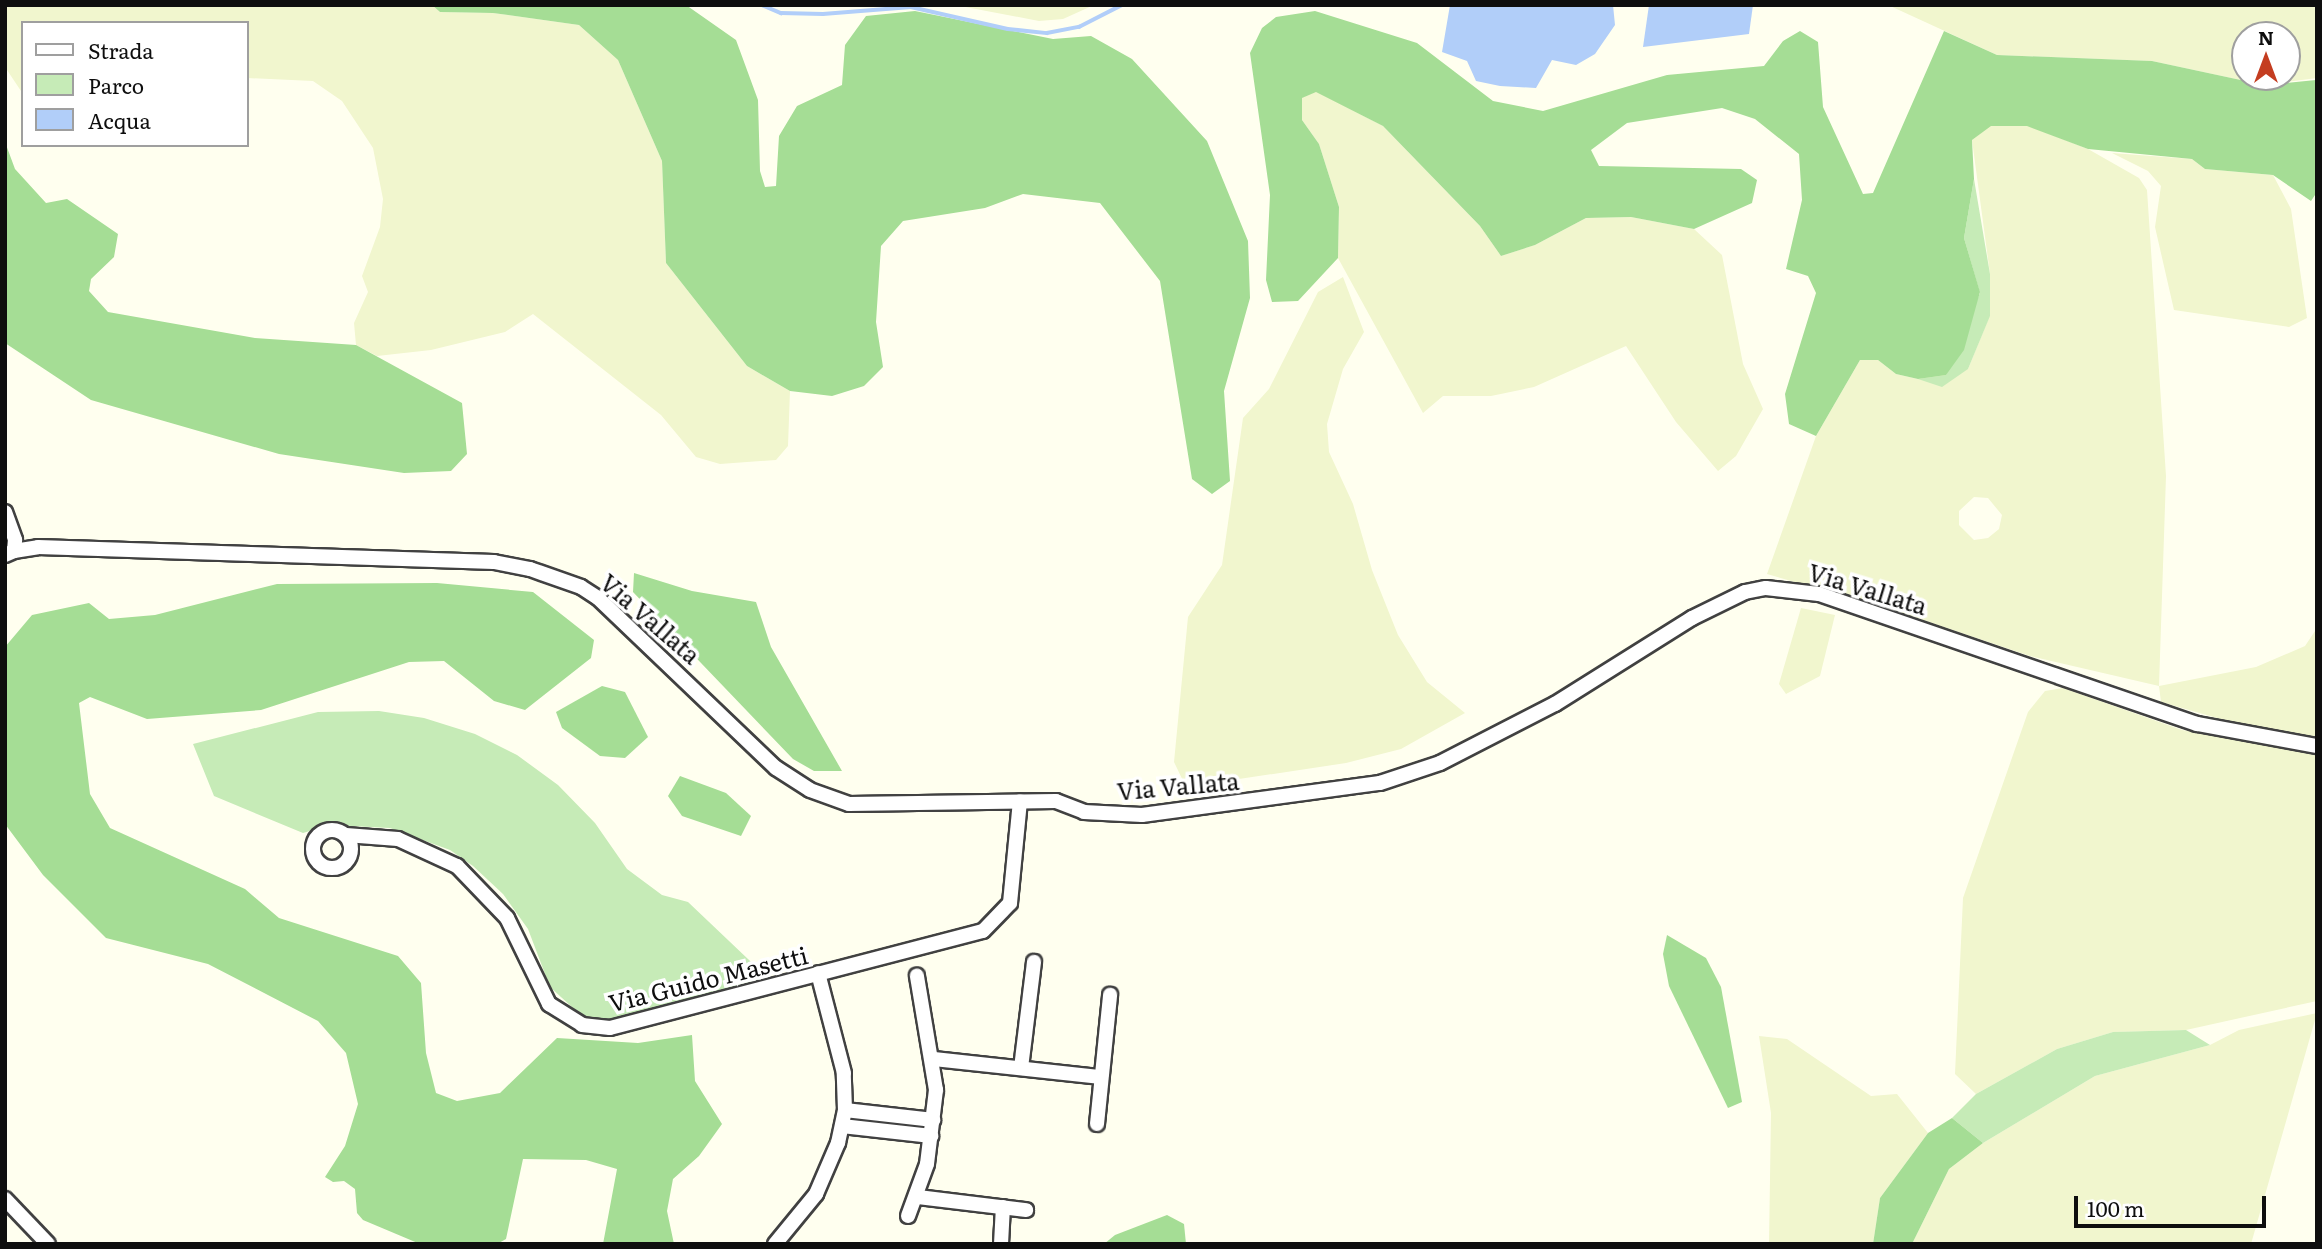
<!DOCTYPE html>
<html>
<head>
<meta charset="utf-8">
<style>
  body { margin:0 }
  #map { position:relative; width:2322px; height:1249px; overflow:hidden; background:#ffffef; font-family:Literata,serif }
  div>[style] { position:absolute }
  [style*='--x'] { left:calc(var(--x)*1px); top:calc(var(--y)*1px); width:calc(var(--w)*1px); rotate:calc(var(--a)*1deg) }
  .farmland>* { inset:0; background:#f1f6ce }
  .green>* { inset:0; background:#c6ebb7 }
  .forest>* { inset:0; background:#a5dd95 }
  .water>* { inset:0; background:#b1cef9 }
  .stream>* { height:3.5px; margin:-1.75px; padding:0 1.75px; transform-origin:1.75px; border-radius:1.75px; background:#b1cef9 }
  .roads { filter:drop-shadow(2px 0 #414141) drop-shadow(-2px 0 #414141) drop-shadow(0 2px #414141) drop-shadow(0 -2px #414141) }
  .minor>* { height:14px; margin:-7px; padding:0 7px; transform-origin:7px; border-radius:7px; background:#fff }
  .minor>.ring { margin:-7px; padding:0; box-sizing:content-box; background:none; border:14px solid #fff; border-radius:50% }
  span { translate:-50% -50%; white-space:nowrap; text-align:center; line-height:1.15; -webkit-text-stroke:7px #fff; paint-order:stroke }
  .street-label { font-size:24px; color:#0e0e0e }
  .frame { position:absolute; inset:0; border:7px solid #0e0e0e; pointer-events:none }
  .legend { position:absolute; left:21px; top:21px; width:228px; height:126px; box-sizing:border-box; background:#fff; border:2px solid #9f9f9f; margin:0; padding:9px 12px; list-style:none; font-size:21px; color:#0e0e0e }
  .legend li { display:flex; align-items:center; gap:14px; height:35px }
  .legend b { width:35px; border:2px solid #9f9f9f }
  .north { position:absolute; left:2231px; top:21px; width:70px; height:70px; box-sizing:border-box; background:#fff; border:2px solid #9f9f9f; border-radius:50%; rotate:0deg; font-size:19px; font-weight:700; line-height:28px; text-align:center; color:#0e0e0e }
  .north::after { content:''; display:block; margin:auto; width:24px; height:32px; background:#c43d20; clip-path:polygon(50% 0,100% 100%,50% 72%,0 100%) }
  .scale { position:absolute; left:2074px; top:1196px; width:192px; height:32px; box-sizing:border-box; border:4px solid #0e0e0e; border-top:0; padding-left:9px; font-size:21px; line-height:24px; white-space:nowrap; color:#0e0e0e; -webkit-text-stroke:5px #fff; paint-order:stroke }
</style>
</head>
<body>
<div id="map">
  <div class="farmland">
    <div style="clip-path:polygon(5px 5px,432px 5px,440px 12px,493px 13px,579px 25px,618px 60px,662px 161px,666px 263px,747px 366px,790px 391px,788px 446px,776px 460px,720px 464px,696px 457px,661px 415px,533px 314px,505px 332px,431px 350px,377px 356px,356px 345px,354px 323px,368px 292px,362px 276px,380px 227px,383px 199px,373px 148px,342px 101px,313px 81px,247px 78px,247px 23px,23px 23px,23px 94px,5px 67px)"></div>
    <div style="clip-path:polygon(955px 5px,1094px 5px,1063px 19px,1039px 21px)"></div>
    <div style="clip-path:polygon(evenodd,1888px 5px,2317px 5px,2317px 78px,2264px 85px,2152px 61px,1997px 55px,1888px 5px,2245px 35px,2287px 35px,2287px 77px,2245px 77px,2245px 35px)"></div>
    <div style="clip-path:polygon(1316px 91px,1383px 126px,1480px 226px,1501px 256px,1535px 245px,1586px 218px,1631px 217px,1694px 229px,1722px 255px,1743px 364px,1763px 409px,1736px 456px,1718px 471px,1676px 422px,1626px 346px,1534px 387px,1491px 396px,1443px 396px,1423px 413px,1338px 258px,1339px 207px,1319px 144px,1302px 120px,1301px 98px)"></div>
    <div style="clip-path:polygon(evenodd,1991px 125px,2027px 125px,2088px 149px,2139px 178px,2147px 190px,2166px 476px,2159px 686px,2256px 667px,2305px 646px,2317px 628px,2317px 737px,2238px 724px,2161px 702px,2159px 686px,2030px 656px,1905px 614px,1767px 574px,1816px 436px,1860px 360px,1878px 360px,1896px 374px,1918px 379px,1968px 369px,1990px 315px,1990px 274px,1972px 140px,1991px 125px,1974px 497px,1988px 498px,2002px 515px,1999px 529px,1988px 538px,1974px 540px,1959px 525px,1959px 511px,1974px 497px)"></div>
    <div style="clip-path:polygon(2112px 153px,2192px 159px,2205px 169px,2273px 175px,2291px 209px,2307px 318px,2289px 327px,2174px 310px,2155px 227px,2161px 186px,2148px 171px)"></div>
    <div style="clip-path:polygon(1343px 277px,1364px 332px,1343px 369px,1327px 424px,1329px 452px,1353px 504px,1372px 570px,1398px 635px,1427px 682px,1465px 713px,1401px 749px,1346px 763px,1186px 787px,1174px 762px,1188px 617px,1222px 565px,1243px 418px,1269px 389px,1318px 292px)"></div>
    <div style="clip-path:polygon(1801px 608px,1835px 615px,1820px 676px,1786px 694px,1779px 684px)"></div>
    <div style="clip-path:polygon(2063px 688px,2182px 730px,2317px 755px,2317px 1001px,2186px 1030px,2113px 1032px,2057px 1049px,1976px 1094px,1955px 1074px,1963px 898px,2028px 712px,2045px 691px)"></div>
    <div style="clip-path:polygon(2317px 1013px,2251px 1244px,1912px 1244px,1949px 1169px,1983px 1143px,2095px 1076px,2210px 1045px,2239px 1030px)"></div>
    <div style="clip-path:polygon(1759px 1036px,1787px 1039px,1871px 1096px,1897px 1094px,1928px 1133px,1880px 1198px,1873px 1244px,1769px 1244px,1771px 1113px)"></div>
  </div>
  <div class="green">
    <div style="clip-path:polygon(1974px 179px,1990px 274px,1990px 316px,1968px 369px,1942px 387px,1918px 379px,1946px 375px,1980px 293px,1964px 238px)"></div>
    <div style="clip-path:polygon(379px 711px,424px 718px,475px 734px,517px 755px,558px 785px,595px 823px,627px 869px,662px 895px,688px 902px,770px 980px,606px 1021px,584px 1018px,550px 987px,528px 929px,503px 894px,473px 866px,450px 850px,390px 828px,330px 825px,303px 833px,214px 796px,193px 744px,318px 712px)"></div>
    <div style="clip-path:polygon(2186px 1030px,2210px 1045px,2095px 1076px,1983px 1143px,1952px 1118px,1976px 1094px,2057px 1049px,2113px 1032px)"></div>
  </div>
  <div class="forest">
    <div style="clip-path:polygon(432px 5px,686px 5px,736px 40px,758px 100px,760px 171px,765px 187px,776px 186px,779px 136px,797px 106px,842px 85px,845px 45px,866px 16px,915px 11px,1053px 39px,1091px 36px,1132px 59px,1207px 141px,1248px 241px,1250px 298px,1224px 391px,1230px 481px,1212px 494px,1192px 479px,1160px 281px,1100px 203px,1023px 194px,985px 208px,903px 221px,881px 246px,876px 322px,883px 367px,864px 386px,832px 396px,790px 391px,747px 366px,666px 263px,662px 161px,618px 60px,579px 25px,493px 13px,440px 12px)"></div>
    <div style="clip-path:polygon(1315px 11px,1417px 43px,1493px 101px,1543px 111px,1667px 75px,1764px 66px,1783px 41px,1800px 31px,1818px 42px,1823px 107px,1863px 194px,1873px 193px,1944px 31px,1997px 55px,2152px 61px,2264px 85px,2316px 80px,2317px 192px,2311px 201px,2273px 175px,2205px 169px,2192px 159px,2088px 149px,2027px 126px,1991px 126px,1972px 140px,1974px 179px,1964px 238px,1980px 292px,1964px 350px,1946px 375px,1918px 379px,1896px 374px,1878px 360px,1860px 360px,1816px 436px,1789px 424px,1785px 394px,1816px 293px,1808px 276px,1786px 269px,1802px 200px,1799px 154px,1755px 119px,1722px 108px,1627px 123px,1591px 150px,1599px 166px,1741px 169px,1757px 180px,1752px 203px,1694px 229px,1631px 217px,1586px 218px,1535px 245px,1501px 256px,1480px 226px,1383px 126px,1316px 92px,1302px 98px,1302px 120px,1319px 144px,1339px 207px,1338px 258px,1298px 301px,1272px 302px,1266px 280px,1270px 195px,1250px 53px,1262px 28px,1276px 17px)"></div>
    <div style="clip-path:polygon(5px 142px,15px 169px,46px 203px,67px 199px,118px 234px,114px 257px,91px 279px,89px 291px,108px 312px,255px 338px,356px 345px,462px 403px,467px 454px,451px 471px,404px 473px,279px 454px,91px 400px,5px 343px)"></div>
    <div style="clip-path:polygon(634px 573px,692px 591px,756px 602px,771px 647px,842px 771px,814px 771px,793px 759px,633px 592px)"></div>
    <div style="clip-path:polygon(437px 583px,533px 592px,594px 640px,591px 658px,525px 710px,494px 701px,444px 661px,409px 662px,261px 710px,147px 719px,90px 697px,79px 703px,90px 794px,110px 828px,245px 889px,279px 918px,398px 956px,421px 983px,426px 1053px,436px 1093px,457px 1101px,500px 1093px,557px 1038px,638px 1043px,692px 1035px,695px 1081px,722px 1124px,699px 1156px,673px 1179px,667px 1211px,674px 1244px,603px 1244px,617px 1169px,586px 1160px,523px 1159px,506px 1239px,497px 1244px,420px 1244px,363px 1220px,357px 1213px,355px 1189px,344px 1181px,333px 1182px,325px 1177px,345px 1146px,358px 1104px,346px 1053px,318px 1021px,208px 964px,106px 938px,43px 875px,5px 824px,5px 647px,32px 615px,89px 603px,109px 619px,155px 615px,277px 584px)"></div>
    <div style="clip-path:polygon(602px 686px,625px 692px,648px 737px,625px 758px,600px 756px,562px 728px,556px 712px)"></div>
    <div style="clip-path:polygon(680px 776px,726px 793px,751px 816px,741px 836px,682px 816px,668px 796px)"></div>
    <div style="clip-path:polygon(1667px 935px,1706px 958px,1721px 987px,1742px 1102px,1728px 1108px,1669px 986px,1663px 954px)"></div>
    <div style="clip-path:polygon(1952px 1118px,1983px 1143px,1949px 1169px,1912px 1244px,1873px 1244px,1880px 1198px,1928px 1133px)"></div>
    <div style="clip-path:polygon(1167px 1215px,1184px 1224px,1186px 1244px,1104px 1244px,1115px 1235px)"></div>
  </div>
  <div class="water">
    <div style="clip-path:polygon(1450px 5px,1613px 5px,1615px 25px,1595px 54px,1576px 65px,1552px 60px,1536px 88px,1500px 86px,1476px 81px,1467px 61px,1442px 52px)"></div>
    <div style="clip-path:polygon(1649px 5px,1753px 5px,1749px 34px,1643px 47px)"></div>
  </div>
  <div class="stream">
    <div style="--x:762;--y:5;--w:21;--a:23"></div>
    <div style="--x:781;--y:13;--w:42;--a:1.4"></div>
    <div style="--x:823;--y:14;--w:88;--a:-4.5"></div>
    <div style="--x:911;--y:7;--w:99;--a:12.8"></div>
    <div style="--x:1008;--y:29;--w:39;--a:6"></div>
    <div style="--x:1047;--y:33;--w:33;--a:-11"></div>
    <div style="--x:1079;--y:27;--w:48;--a:-27.1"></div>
  </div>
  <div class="roads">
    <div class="minor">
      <div style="--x:5;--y:512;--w:30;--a:70"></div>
      <div style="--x:15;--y:540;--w:11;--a:95"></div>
      <div style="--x:14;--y:551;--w:10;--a:156"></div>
      <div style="--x:14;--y:551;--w:24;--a:-9"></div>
      <div style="--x:38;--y:547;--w:456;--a:1.9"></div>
      <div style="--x:494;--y:562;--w:37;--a:11"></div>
      <div style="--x:530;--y:569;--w:54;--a:19.4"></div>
      <div style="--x:581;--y:587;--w:20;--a:33"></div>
      <div style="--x:598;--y:598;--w:246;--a:43.7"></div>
      <div style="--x:776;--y:768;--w:40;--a:32.9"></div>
      <div style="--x:810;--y:790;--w:41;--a:19.7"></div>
      <div style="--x:849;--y:804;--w:207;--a:-0.8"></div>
      <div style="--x:1056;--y:801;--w:30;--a:21"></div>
      <div style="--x:1084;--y:812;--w:58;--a:3"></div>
      <div style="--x:1142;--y:815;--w:240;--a:-7.7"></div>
      <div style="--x:1380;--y:783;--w:63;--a:-18.4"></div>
      <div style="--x:1440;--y:763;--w:129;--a:-27.2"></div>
      <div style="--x:1555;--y:704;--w:162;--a:-32.1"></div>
      <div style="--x:1692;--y:618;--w:59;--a:-26.1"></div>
      <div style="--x:1745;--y:592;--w:21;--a:-11"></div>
      <div style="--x:1766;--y:588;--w:53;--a:6.5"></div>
      <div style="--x:1819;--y:594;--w:400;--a:19"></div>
      <div style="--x:2197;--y:724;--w:122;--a:10.4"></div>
      <div class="ring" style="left:313px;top:830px;width:24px;height:24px"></div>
      <div style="--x:346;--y:835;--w:52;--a:4.4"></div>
      <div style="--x:398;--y:839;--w:65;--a:24.6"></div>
      <div style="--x:457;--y:866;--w:72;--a:46.1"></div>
      <div style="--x:507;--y:918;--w:96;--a:64"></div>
      <div style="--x:549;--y:1004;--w:39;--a:32"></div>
      <div style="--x:582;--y:1025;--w:28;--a:6"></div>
      <div style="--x:610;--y:1028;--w:385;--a:-14.6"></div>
      <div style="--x:983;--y:931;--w:39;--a:-46"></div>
      <div style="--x:1010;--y:903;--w:102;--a:-84.4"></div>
      <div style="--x:934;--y:1059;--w:168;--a:6.2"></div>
      <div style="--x:1021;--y:1068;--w:107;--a:-83"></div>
      <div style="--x:845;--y:1110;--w:89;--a:6.5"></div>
      <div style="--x:1097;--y:1124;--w:130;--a:-84.2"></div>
      <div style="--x:842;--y:1126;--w:90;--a:6.4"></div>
      <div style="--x:918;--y:1197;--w:109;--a:6.9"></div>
      <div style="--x:5;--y:1199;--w:62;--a:46.3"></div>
      <div style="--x:908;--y:1216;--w:55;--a:-69.9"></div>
      <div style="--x:927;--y:1164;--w:75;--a:-83.1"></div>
      <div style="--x:936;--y:1090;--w:116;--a:-99.5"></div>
      <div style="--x:775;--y:1244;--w:65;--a:-50.6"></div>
      <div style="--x:816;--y:1194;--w:56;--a:-66.7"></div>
      <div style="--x:838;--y:1143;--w:34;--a:-78"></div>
      <div style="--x:845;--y:1110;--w:37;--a:-92"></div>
      <div style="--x:844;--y:1073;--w:103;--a:-104.6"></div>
      <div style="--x:1001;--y:1244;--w:37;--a:-87"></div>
    </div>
  </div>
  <div class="street-label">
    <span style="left:1868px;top:588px;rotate:17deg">Via Vallata</span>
    <span style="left:651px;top:618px;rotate:41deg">Via Vallata</span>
    <span style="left:1178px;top:785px;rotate:-5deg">Via Vallata</span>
    <span style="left:708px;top:978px;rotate:-14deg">Via Guido Masetti</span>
  </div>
  <div class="frame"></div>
  <ul class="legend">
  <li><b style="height:9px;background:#fff"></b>Strada</li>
  <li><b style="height:19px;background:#c6ebb7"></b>Parco</li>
  <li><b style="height:19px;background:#b1cef9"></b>Acqua</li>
  </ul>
  <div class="north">N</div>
  <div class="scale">100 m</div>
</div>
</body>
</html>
